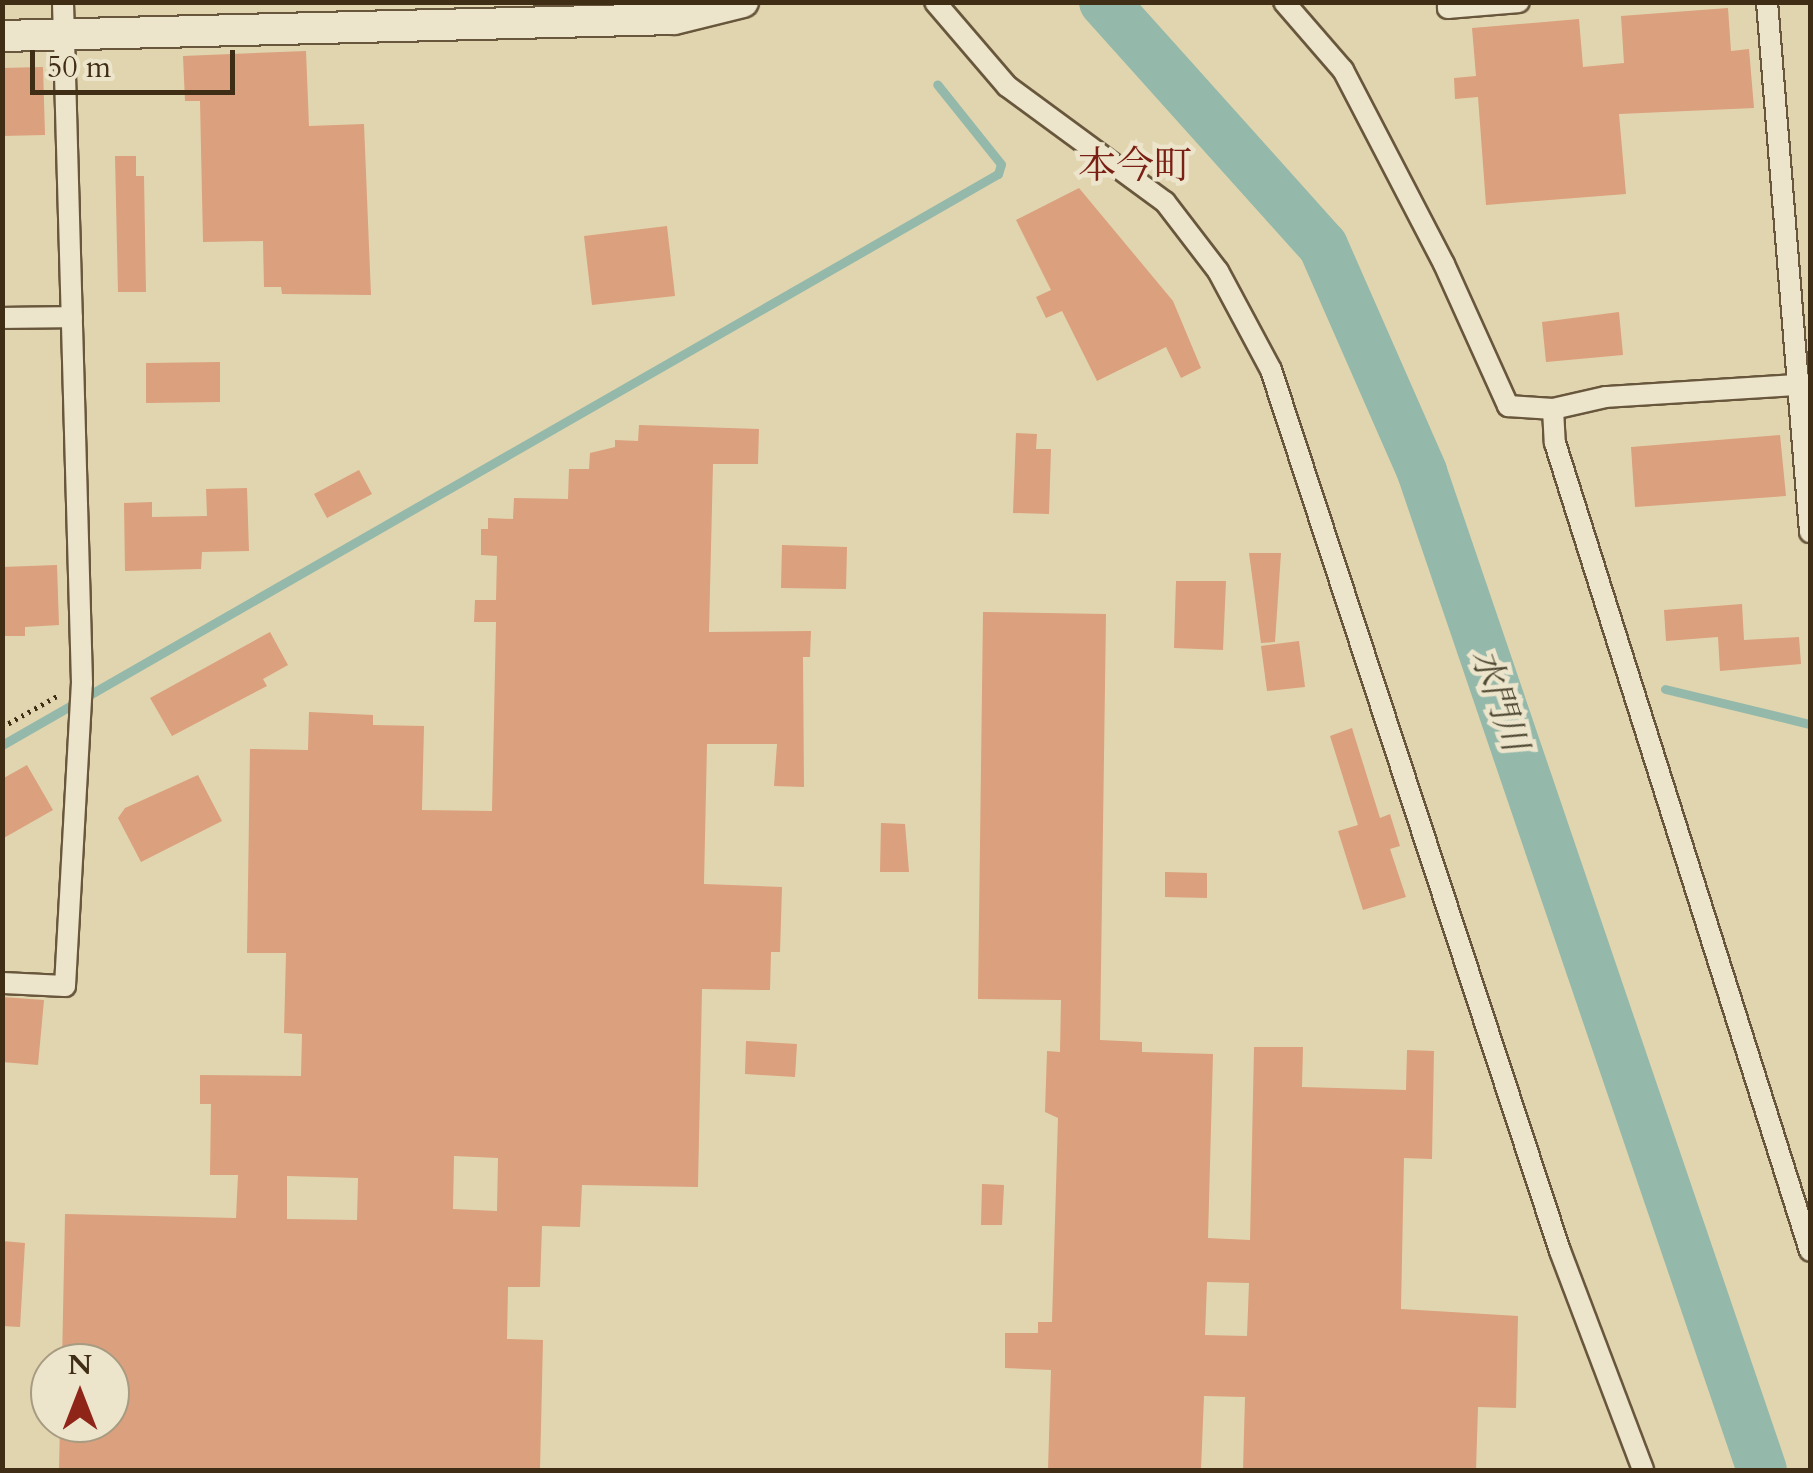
<!DOCTYPE html>
<html>
<head>
<meta charset="utf-8">
<style>
  body { margin:0 }
  #map { position:relative; width:1813px; height:1473px; overflow:hidden; background:#e1d5af; font-family:Cardo,"Noto Serif JP",serif }
  div>[style] { position:absolute }
  [style*='--x'] { left:calc(var(--x)*1px); top:calc(var(--y)*1px); width:calc(var(--w)*1px); rotate:calc(var(--a)*1deg) }
  .stream>* { height:9px; margin:-4.5px; padding:0 4.5px; transform-origin:4.5px; border-radius:4.5px; background:#94b9aa }
  .river>* { height:50px; margin:-25px; padding:0 25px; transform-origin:25px; border-radius:25px; background:#94b9aa }
  .building>* { inset:0; background:#dba07d }
  .path>* { height:5px; margin-top:-2.5px; transform-origin:0; background:repeating-linear-gradient(90deg,#3f2d15 0 2.5px,transparent 0 7.5px) }
  .roads { filter:drop-shadow(2px 0 #68573c) drop-shadow(-2px 0 #68573c) drop-shadow(0 2px #68573c) drop-shadow(0 -2px #68573c) }
  .street>* { height:20px; margin:-10px; padding:0 10px; transform-origin:10px; border-radius:10px; background:#ece4cb }
  .secondary>* { height:30px; margin:-15px; padding:0 15px; transform-origin:15px; border-radius:15px; background:#ece4cb }
  span { translate:-50% -50%; white-space:nowrap; text-align:center; line-height:1.15; -webkit-text-stroke:9px #ece4cb; paint-order:stroke }
  .water-label { font-size:35px; color:#504933; font-style:italic }
  .quarter-label { font-size:38px; color:#7a1f14 }
  .frame { position:absolute; inset:0; border:5px solid #3f2d15; pointer-events:none }
  .north { position:absolute; left:30px; top:1343px; width:100px; height:100px; box-sizing:border-box; background:#ece4cb; border:2px solid #a79b82; border-radius:50%; rotate:0deg; font-size:28px; font-weight:700; line-height:40px; text-align:center; color:#3f2d15 }
  .north::after { content:''; display:block; margin:auto; width:35px; height:45px; background:#8f2418; clip-path:polygon(50% 0,100% 100%,50% 72%,0 100%) }
  .scale { position:absolute; left:30px; top:50px; width:205px; height:45px; box-sizing:border-box; border:5px solid #3f2d15; border-top:0; padding-left:12px; font-size:30px; line-height:35px; white-space:nowrap; color:#3f2d15; -webkit-text-stroke:8px #ece4cb; paint-order:stroke }
</style>
</head>
<body>
<div id="map">
  <div class="stream">
    <div style="--x:1665;--y:689;--w:149;--a:13.6"></div>
    <div style="--x:2;--y:745;--w:1148;--a:-29.83"></div>
    <div style="--x:998;--y:174;--w:10;--a:-73"></div>
    <div style="--x:1001;--y:164;--w:102;--a:-128.7"></div>
  </div>
  <div class="river">
    <div style="--x:1104;--y:2;--w:328;--a:48.1"></div>
    <div style="--x:1323;--y:246;--w:247;--a:66.3"></div>
    <div style="--x:1422;--y:472;--w:1054;--a:71.19"></div>
  </div>
  <div class="building">
    <div style="clip-path:polygon(1728px 8px,1731px 51px,1749px 49px,1754px 108px,1619px 114px,1626px 194px,1486px 205px,1478px 97px,1455px 99px,1454px 78px,1476px 76px,1472px 28px,1579px 19px,1583px 67px,1624px 63px,1621px 16px)"></div>
    <div style="clip-path:polygon(306px 51px,309px 126px,364px 124px,371px 295px,282px 294px,281px 287px,264px 287px,263px 241px,203px 242px,200px 101px,185px 101px,183px 56px)"></div>
    <div style="clip-path:polygon(43px 67px,45px 135px,2px 136px,2px 68px)"></div>
    <div style="clip-path:polygon(115px 156px,136px 156px,136px 176px,144px 176px,146px 292px,118px 292px)"></div>
    <div style="clip-path:polygon(1079px 188px,1173px 301px,1201px 368px,1181px 378px,1166px 347px,1097px 381px,1062px 311px,1046px 318px,1036px 297px,1051px 290px,1016px 220px)"></div>
    <div style="clip-path:polygon(667px 226px,675px 296px,592px 305px,584px 236px)"></div>
    <div style="clip-path:polygon(1619px 312px,1623px 355px,1546px 362px,1542px 322px)"></div>
    <div style="clip-path:polygon(220px 362px,220px 402px,146px 403px,146px 363px)"></div>
    <div style="clip-path:polygon(evenodd,639px 425px,759px 429px,758px 464px,713px 464px,709px 632px,811px 631px,810px 657px,803px 657px,804px 787px,774px 786px,777px 744px,707px 744px,704px 884px,782px 887px,780px 952px,771px 952px,770px 990px,702px 989px,698px 1187px,582px 1185px,580px 1227px,542px 1226px,540px 1287px,508px 1287px,507px 1339px,543px 1340px,540px 1470px,59px 1470px,60px 1423px,110px 1423px,110px 1363px,62px 1363px,65px 1214px,236px 1218px,238px 1175px,210px 1175px,211px 1104px,200px 1104px,200px 1075px,301px 1076px,302px 1034px,284px 1033px,286px 953px,247px 953px,250px 749px,308px 750px,309px 712px,373px 715px,373px 725px,424px 726px,422px 810px,492px 811px,496px 622px,474px 622px,475px 600px,496px 600px,497px 556px,481px 555px,481px 529px,488px 529px,488px 518px,513px 519px,514px 498px,568px 499px,569px 469px,589px 469px,590px 453px,615px 447px,615px 440px,638px 441px,639px 425px,454px 1156px,498px 1158px,497px 1211px,453px 1209px,454px 1156px,639px 425px,287px 1176px,358px 1178px,357px 1220px,287px 1219px,287px 1176px)"></div>
    <div style="clip-path:polygon(1016px 433px,1037px 434px,1036px 449px,1051px 449px,1049px 514px,1013px 513px)"></div>
    <div style="clip-path:polygon(1780px 435px,1786px 496px,1635px 507px,1631px 447px)"></div>
    <div style="clip-path:polygon(359px 470px,372px 494px,327px 518px,314px 494px)"></div>
    <div style="clip-path:polygon(247px 488px,249px 551px,202px 552px,201px 569px,125px 571px,124px 503px,152px 502px,152px 517px,207px 516px,206px 489px)"></div>
    <div style="clip-path:polygon(782px 545px,847px 547px,846px 589px,781px 588px)"></div>
    <div style="clip-path:polygon(1249px 553px,1281px 553px,1275px 642px,1261px 643px)"></div>
    <div style="clip-path:polygon(57px 565px,59px 625px,25px 627px,25px 636px,2px 636px,2px 567px)"></div>
    <div style="clip-path:polygon(1176px 581px,1226px 581px,1223px 650px,1174px 648px)"></div>
    <div style="clip-path:polygon(1742px 604px,1744px 640px,1799px 637px,1801px 664px,1720px 671px,1718px 637px,1666px 641px,1664px 610px)"></div>
    <div style="clip-path:polygon(evenodd,983px 612px,1106px 614px,1100px 1040px,1142px 1042px,1142px 1052px,1213px 1054px,1208px 1238px,1250px 1240px,1254px 1047px,1303px 1047px,1302px 1087px,1406px 1090px,1407px 1050px,1434px 1051px,1432px 1159px,1404px 1158px,1401px 1309px,1518px 1316px,1516px 1408px,1478px 1407px,1476px 1470px,1243px 1470px,1245px 1397px,1204px 1396px,1201px 1470px,1048px 1470px,1051px 1370px,1005px 1368px,1005px 1333px,1038px 1333px,1038px 1322px,1052px 1322px,1058px 1118px,1045px 1112px,1047px 1051px,1060px 1052px,1061px 1000px,978px 999px,983px 612px,1207px 1282px,1249px 1283px,1247px 1336px,1205px 1335px,1207px 1282px)"></div>
    <div style="clip-path:polygon(270px 632px,288px 665px,263px 679px,267px 686px,172px 736px,150px 698px)"></div>
    <div style="clip-path:polygon(1299px 641px,1305px 687px,1267px 691px,1261px 646px)"></div>
    <div style="clip-path:polygon(1352px 728px,1380px 818px,1390px 814px,1400px 846px,1390px 849px,1406px 897px,1363px 910px,1338px 831px,1358px 825px,1330px 736px)"></div>
    <div style="clip-path:polygon(27px 765px,53px 810px,2px 839px,2px 779px)"></div>
    <div style="clip-path:polygon(198px 775px,222px 821px,141px 862px,118px 818px,125px 808px)"></div>
    <div style="clip-path:polygon(881px 823px,905px 824px,909px 872px,880px 872px)"></div>
    <div style="clip-path:polygon(1165px 872px,1207px 873px,1207px 898px,1165px 897px)"></div>
    <div style="clip-path:polygon(2px 997px,44px 1000px,38px 1065px,2px 1062px)"></div>
    <div style="clip-path:polygon(746px 1041px,797px 1044px,795px 1077px,745px 1074px)"></div>
    <div style="clip-path:polygon(982px 1184px,1004px 1185px,1002px 1225px,981px 1225px)"></div>
    <div style="clip-path:polygon(2px 1241px,25px 1243px,20px 1327px,2px 1326px)"></div>
  </div>
  <div class="path">
    <div style="--x:2;--y:727;--w:63;--a:-29.4"></div>
  </div>
  <div class="roads">
    <div class="street">
      <div style="--x:935;--y:2;--w:111;--a:49.4"></div>
      <div style="--x:1007;--y:86;--w:196;--a:36.3"></div>
      <div style="--x:1165;--y:202;--w:87;--a:52.5"></div>
      <div style="--x:1218;--y:271;--w:112;--a:61.8"></div>
      <div style="--x:1271;--y:370;--w:927;--a:71.84"></div>
      <div style="--x:1560;--y:1251;--w:234;--a:69.2"></div>
      <div style="--x:1284;--y:2;--w:90;--a:49.1"></div>
      <div style="--x:1343;--y:70;--w:219;--a:62.5"></div>
      <div style="--x:1444;--y:264;--w:156;--a:65.7"></div>
      <div style="--x:1508;--y:406;--w:45;--a:3.8"></div>
      <div style="--x:1553;--y:409;--w:54;--a:-12.8"></div>
      <div style="--x:1606;--y:397;--w:204;--a:-3.6"></div>
      <div style="--x:1448;--y:2;--w:6;--a:90"></div>
      <div style="--x:1448;--y:8;--w:71;--a:-4.8"></div>
      <div style="--x:1767;--y:2;--w:532;--a:85.36"></div>
      <div style="--x:2;--y:318;--w:70;--a:-0.8"></div>
      <div style="--x:1553;--y:409;--w:34;--a:87"></div>
      <div style="--x:1555;--y:443;--w:847;--a:72.48"></div>
      <div style="--x:2;--y:983;--w:63;--a:2.7"></div>
      <div style="--x:65;--y:986;--w:303;--a:-86.8"></div>
      <div style="--x:82;--y:683;--w:681;--a:-91.6"></div>
    </div>
    <div class="secondary">
      <div style="--x:2;--y:36;--w:672;--a:-1.45"></div>
      <div style="--x:674;--y:19;--w:71;--a:-13.8"></div>
    </div>
  </div>
  <div class="water-label">
    <span style="left:1499px;top:700px;rotate:71deg">水門川</span>
  </div>
  <div class="quarter-label">
    <span style="left:1135px;top:167px">本今町</span>
  </div>
  <div class="frame"></div>
  <div class="north">N</div>
  <div class="scale">50 m</div>
</div>
</body>
</html>
